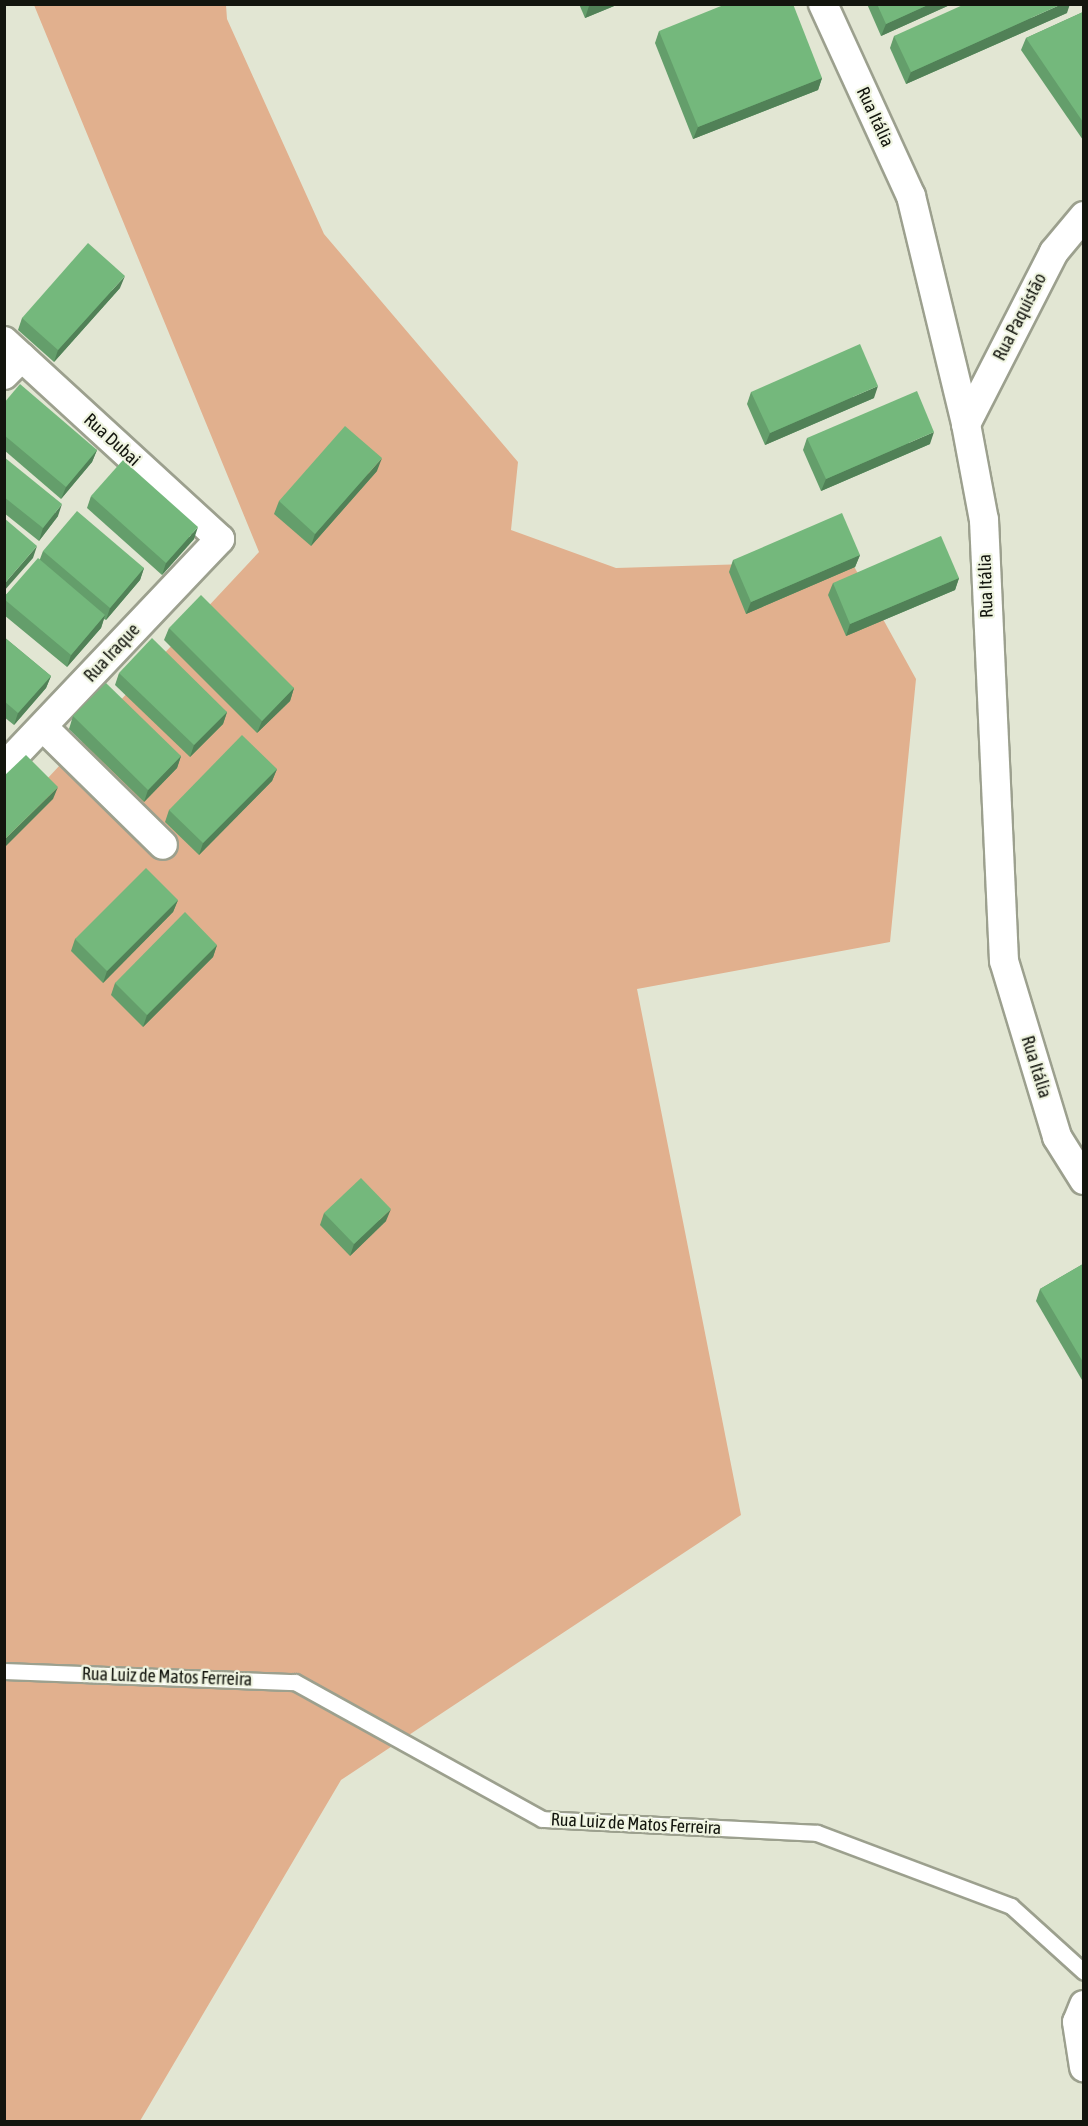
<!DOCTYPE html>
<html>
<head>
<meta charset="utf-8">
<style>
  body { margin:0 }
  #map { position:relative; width:1088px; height:2126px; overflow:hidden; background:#e2e6d3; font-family:"Asap Condensed",sans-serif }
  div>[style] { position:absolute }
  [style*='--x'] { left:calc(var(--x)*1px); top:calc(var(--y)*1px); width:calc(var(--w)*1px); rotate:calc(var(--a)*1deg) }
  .green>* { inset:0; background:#e1b08e }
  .roads { filter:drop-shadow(2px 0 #9ca08e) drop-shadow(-2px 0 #9ca08e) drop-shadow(0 2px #9ca08e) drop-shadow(0 -2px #9ca08e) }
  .lane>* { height:15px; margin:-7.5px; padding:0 7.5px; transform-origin:7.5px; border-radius:7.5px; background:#fff }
  .street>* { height:28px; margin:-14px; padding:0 14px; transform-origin:14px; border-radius:14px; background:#fff }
  .wall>* { inset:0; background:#649e6b }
  .shaded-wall>* { inset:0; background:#518157 }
  .building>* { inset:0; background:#74b87c }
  span { translate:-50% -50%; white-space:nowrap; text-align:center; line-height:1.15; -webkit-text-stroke:4.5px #eff4e0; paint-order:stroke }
  .street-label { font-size:18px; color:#13150e }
  .frame { position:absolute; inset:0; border:6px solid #13150e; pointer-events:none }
</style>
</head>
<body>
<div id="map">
  <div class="green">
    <div style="clip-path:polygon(34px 5px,226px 5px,227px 19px,324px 234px,518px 462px,511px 530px,616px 568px,851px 561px,916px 679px,890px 942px,637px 989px,741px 1515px,341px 1780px,140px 2121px,5px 2121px,4px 825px,259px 552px)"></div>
  </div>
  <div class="roads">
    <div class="lane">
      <div style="--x:4;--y:1671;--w:291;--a:2.2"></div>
      <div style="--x:295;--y:1682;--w:282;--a:29"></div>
      <div style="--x:542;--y:1819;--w:275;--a:2.9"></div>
      <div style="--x:817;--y:1833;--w:207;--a:20.6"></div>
      <div style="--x:1011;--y:1906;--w:98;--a:42.1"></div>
    </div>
    <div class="street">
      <div style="--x:823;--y:4;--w:211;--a:65.4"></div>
      <div style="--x:911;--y:196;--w:235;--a:76.4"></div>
      <div style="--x:966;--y:424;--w:98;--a:79.4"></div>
      <div style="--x:984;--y:520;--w:441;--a:87.4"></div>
      <div style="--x:1004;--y:961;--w:184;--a:73.2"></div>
      <div style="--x:1057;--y:1137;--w:51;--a:57.9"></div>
      <div style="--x:4;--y:341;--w:293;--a:42.5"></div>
      <div style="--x:220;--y:539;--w:314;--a:133.5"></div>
      <div style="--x:4;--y:375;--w:25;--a:-45"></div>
      <div style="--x:966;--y:424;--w:193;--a:-62.9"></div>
      <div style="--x:1054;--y:252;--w:47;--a:-50.2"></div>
      <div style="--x:43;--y:727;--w:168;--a:44.5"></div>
      <div style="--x:1084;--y:2005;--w:18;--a:112"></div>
      <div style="--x:1077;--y:2022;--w:46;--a:81.2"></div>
    </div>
  </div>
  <div class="wall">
    <div style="clip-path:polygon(579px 4px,619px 4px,585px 18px)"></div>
    <div style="clip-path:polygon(867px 4px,952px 4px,881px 36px)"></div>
    <div style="clip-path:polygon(1083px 12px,1083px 140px,1021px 50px,1026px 38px)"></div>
    <div style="clip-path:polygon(1067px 13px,906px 84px,890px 48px,894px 36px)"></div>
    <div style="clip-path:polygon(659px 31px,822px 78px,818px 90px,693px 139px,655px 43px)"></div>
    <div style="clip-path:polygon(120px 288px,54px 362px,18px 330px,22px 318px)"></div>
    <div style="clip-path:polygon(751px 392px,874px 398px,765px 445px,747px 404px)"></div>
    <div style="clip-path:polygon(4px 403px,97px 450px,92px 462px,61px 499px,4px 450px)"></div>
    <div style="clip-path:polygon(807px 438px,930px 444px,821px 491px,803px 450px)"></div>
    <div style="clip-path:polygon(4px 457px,58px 516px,39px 541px,4px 513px)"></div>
    <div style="clip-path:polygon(377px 471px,311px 546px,274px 514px,279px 501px)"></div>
    <div style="clip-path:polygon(91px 496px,194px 539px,162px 575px,87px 508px)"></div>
    <div style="clip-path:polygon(43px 551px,144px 568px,140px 580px,106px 620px,104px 619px,101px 628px,67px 667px,4px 615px,4px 597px,40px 559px)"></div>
    <div style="clip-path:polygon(860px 555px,855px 567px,746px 614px,729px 572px,733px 560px)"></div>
    <div style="clip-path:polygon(959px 578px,955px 590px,846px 636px,828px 595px,833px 583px)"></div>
    <div style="clip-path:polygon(169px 628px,294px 688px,290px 701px,257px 733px,164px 640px)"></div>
    <div style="clip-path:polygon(4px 637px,51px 676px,46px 688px,14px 725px,4px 717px)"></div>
    <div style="clip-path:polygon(119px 673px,227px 712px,223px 724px,190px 757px,115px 685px)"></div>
    <div style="clip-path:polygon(73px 716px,181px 756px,177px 768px,144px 802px,69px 729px)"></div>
    <div style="clip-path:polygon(277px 769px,272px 781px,199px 855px,165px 822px,169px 810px)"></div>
    <div style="clip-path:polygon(178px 900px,173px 912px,103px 983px,71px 951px,75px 939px)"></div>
    <div style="clip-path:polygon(217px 945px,213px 957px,143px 1027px,111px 995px,115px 983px)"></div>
    <div style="clip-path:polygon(324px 1213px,386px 1221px,350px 1256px,320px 1225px)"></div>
    <div style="clip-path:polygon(1083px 1264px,1083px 1379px,1082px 1380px,1036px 1301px,1040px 1289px)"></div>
  </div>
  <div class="shaded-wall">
    <div style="clip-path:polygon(593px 4px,619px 4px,585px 18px,589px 6px)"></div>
    <div style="clip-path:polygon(930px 4px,952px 4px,881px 36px,886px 24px)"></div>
    <div style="clip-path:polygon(1062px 4px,1070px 4px,1067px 13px,906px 84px,911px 72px)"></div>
    <div style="clip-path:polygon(822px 78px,818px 90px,693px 139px,698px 127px)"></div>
    <div style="clip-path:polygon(125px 276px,120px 288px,54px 362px,58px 350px)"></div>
    <div style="clip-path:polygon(878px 386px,874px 398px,765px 445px,770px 433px)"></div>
    <div style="clip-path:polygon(934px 432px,930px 444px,821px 491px,826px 479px)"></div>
    <div style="clip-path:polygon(97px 450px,92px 462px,61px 499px,66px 487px)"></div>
    <div style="clip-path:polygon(382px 458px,377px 471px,311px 546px,315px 534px)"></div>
    <div style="clip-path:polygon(62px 504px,58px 516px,39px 541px,43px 528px)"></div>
    <div style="clip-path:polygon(198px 527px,194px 539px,162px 575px,166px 563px)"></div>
    <div style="clip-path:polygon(37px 546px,33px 558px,4px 591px,5px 583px)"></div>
    <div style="clip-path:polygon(860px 555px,855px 567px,746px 614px,751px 602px)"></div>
    <div style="clip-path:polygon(144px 568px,140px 580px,106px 620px,110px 608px)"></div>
    <div style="clip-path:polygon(959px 578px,955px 590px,846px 636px,850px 624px)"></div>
    <div style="clip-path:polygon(105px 615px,101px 628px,67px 667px,71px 655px)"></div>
    <div style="clip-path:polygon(51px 676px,46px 688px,14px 725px,18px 713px)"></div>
    <div style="clip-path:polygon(294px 688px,290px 701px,257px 733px,262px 721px)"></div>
    <div style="clip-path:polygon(227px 712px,223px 724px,190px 757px,194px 745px)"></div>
    <div style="clip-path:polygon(181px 756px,177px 768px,144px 802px,148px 790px)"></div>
    <div style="clip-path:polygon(277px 769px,272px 781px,199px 855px,203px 843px)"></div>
    <div style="clip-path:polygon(58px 787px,53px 799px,4px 848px,4px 840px)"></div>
    <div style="clip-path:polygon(178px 900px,173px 912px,103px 983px,107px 971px)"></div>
    <div style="clip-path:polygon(217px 945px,213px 957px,143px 1027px,147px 1015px)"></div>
    <div style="clip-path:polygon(391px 1209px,386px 1221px,350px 1256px,354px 1244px)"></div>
  </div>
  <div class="building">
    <div style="clip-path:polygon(726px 4px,793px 4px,822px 78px,698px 127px,659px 31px)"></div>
    <div style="clip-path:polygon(877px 4px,930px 4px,886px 24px)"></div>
    <div style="clip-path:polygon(965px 4px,1062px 4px,911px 72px,894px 36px)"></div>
    <div style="clip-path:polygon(1083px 12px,1083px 122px,1026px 38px)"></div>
    <div style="clip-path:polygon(88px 243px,125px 276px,58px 350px,22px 318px)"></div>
    <div style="clip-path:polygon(860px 344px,878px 386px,770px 433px,751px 392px)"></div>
    <div style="clip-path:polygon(20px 384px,97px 450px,66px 487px,4px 435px,4px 403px)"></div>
    <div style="clip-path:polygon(917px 391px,934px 432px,826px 479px,807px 438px)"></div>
    <div style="clip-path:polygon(345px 426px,382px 458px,315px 534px,279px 501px)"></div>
    <div style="clip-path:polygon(4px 457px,62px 504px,43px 528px,4px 497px)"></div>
    <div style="clip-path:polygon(123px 460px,198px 527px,166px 563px,91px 496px)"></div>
    <div style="clip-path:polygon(77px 511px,144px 568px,110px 608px,43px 551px)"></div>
    <div style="clip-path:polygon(842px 513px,860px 555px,751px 602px,733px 560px)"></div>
    <div style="clip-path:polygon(4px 518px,37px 546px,5px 583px,4px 583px)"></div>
    <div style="clip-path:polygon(941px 536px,959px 578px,850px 624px,833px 583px)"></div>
    <div style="clip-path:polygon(38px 558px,105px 615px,71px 655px,4px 599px,4px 597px)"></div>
    <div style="clip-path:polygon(201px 595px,294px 688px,262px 721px,169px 628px)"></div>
    <div style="clip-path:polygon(4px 637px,51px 676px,18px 713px,4px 701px)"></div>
    <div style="clip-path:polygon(152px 638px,227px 712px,194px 745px,119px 673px)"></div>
    <div style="clip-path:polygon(106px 683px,181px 756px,148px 790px,73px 716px)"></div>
    <div style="clip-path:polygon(242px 735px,277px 769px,203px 843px,169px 810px)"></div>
    <div style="clip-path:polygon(26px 755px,58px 787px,4px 840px,4px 776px)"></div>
    <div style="clip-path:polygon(146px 868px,178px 900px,107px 971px,75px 939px)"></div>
    <div style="clip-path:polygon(185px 912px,217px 945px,147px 1015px,115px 983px)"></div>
    <div style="clip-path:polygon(361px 1178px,391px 1209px,354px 1244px,324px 1213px)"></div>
    <div style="clip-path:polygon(1083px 1264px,1083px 1362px,1040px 1289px)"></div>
  </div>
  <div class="street-label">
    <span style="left:875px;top:117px;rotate:65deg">Rua Itália</span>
    <span style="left:1020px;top:317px;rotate:-63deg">Rua Paquistão</span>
    <span style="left:112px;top:440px;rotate:42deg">Rua Dubai</span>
    <span style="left:986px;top:586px;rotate:-92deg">Rua Itália</span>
    <span style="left:112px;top:653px;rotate:-47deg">Rua Iraque</span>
    <span style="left:1036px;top:1067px;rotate:73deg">Rua Itália</span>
    <span style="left:167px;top:1677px;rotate:2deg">Rua Luiz de Matos Ferreira</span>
    <span style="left:636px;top:1824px;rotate:3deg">Rua Luiz de Matos Ferreira</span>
  </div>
  <div class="frame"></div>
</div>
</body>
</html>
